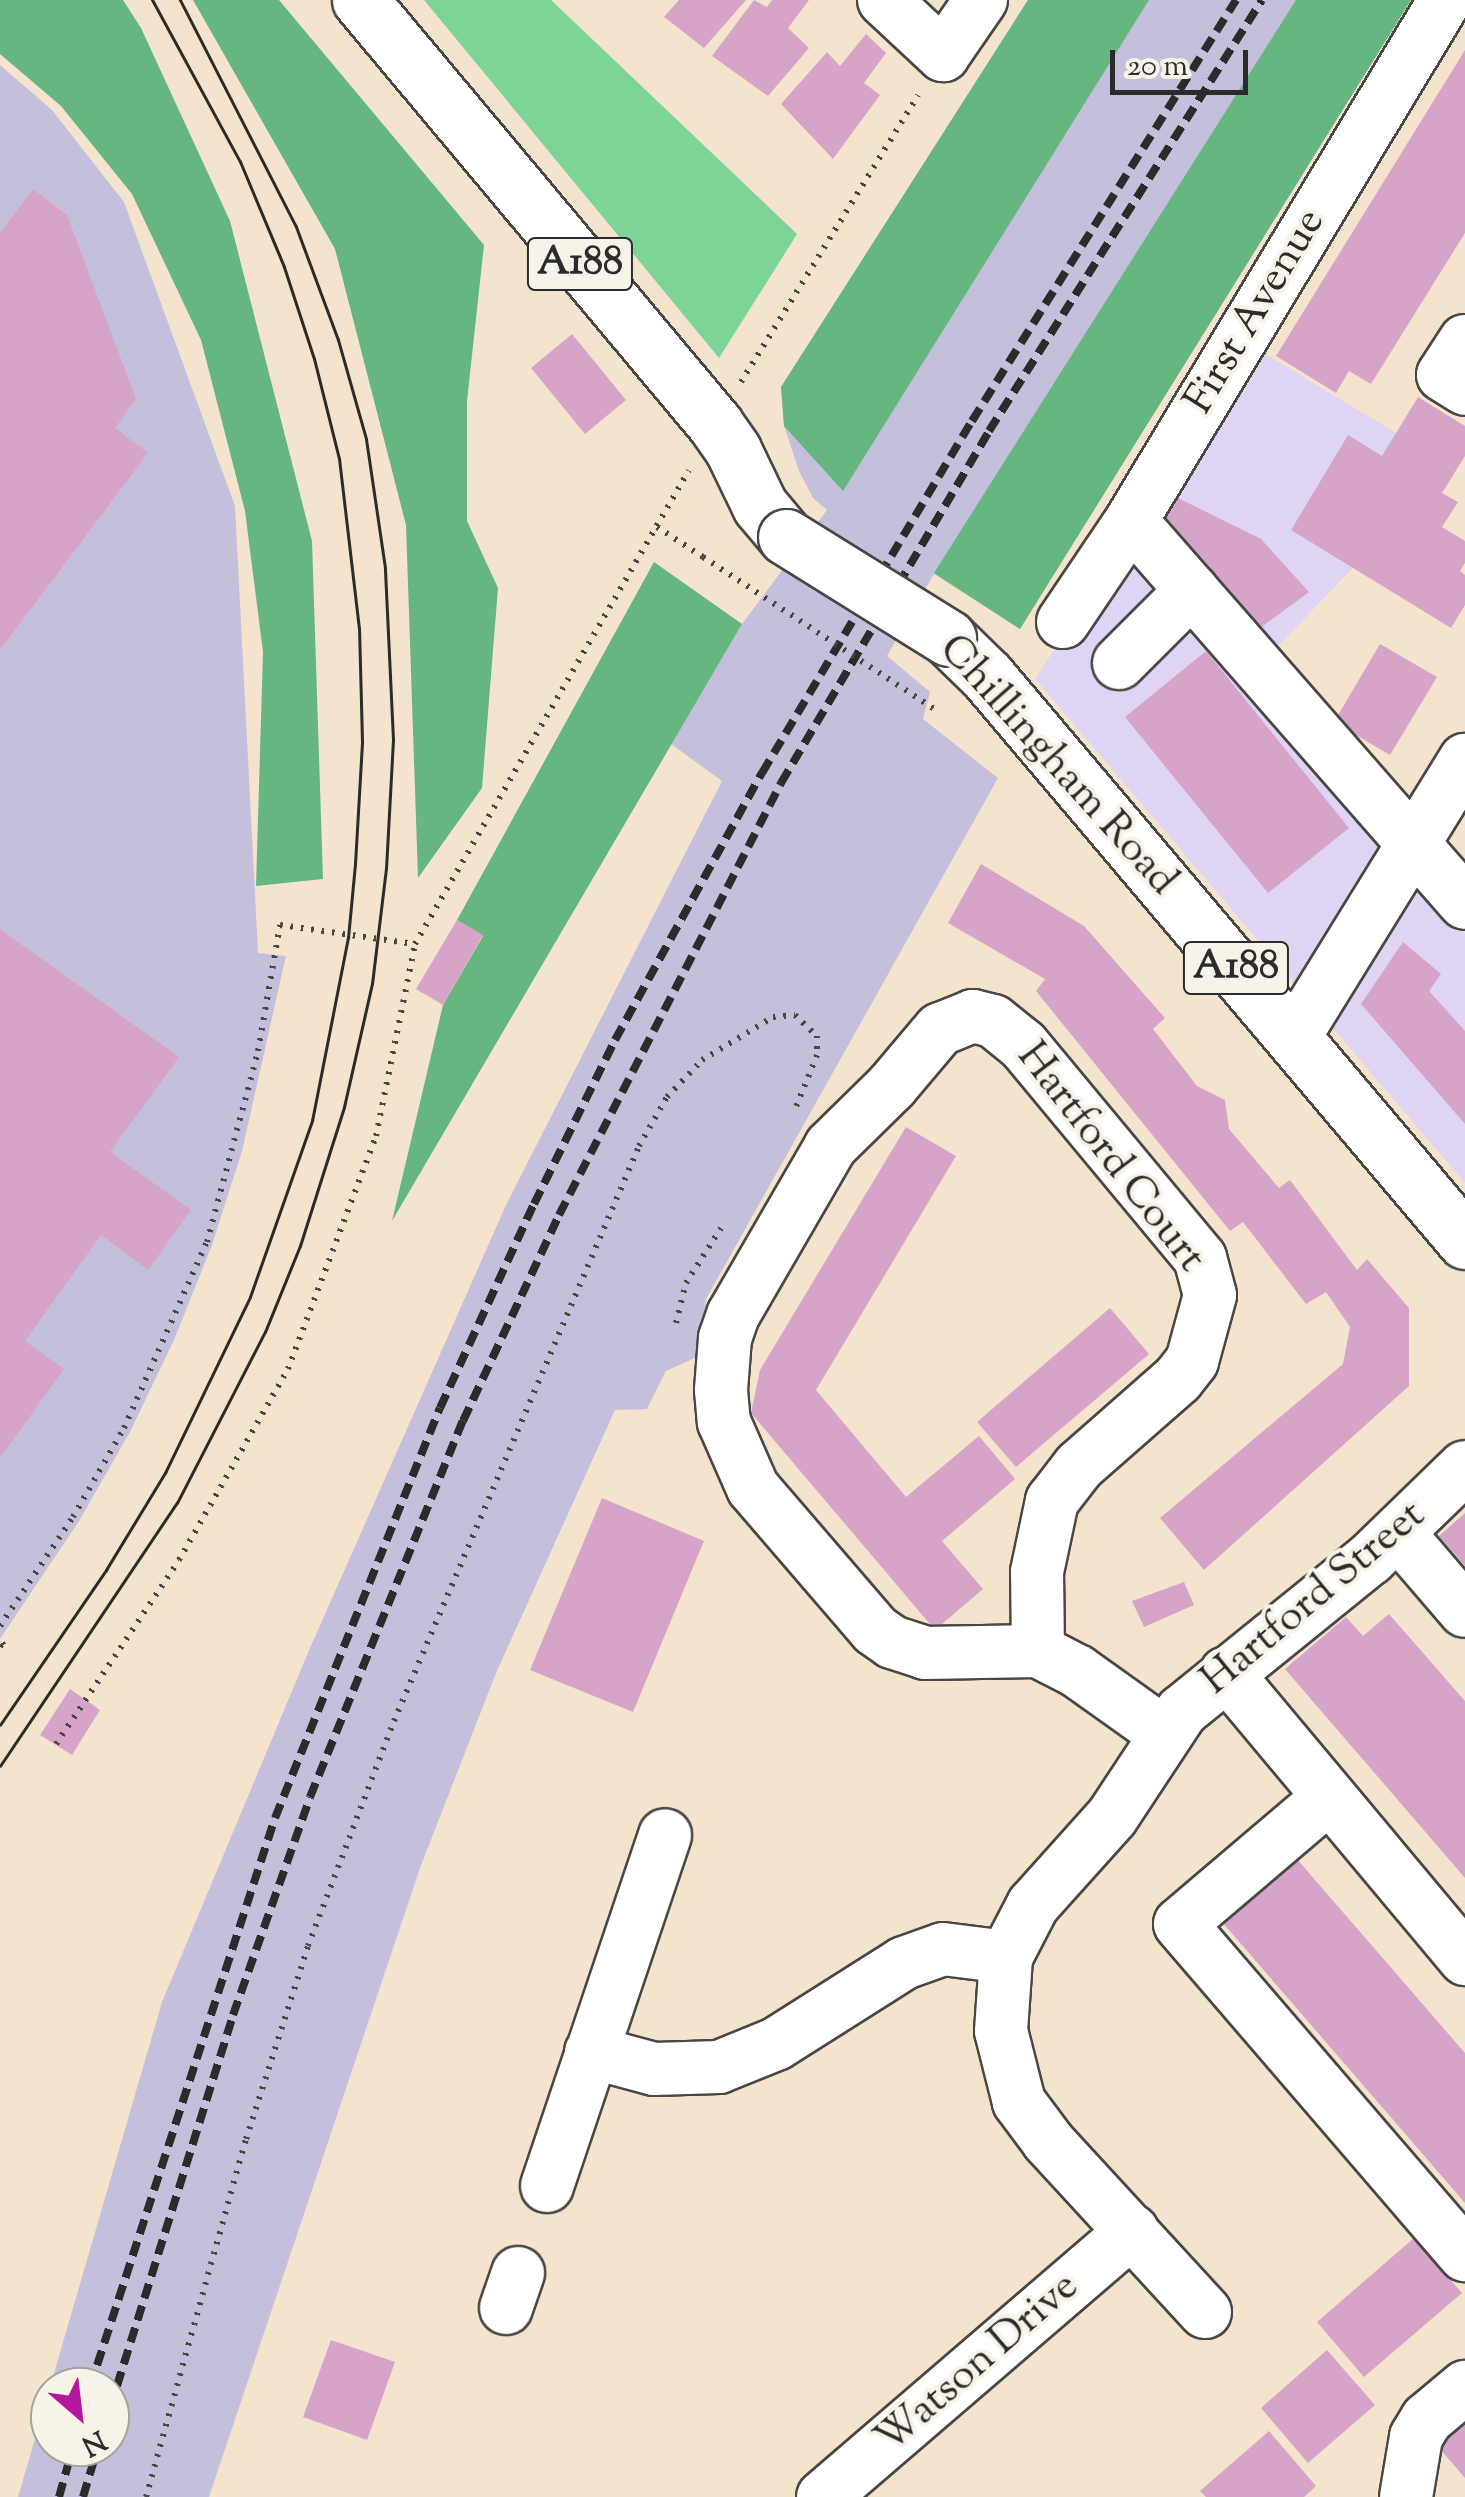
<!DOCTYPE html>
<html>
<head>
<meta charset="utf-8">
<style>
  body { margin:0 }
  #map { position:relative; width:1465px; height:2497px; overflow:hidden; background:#f5e4cd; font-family:"Sorts Mill Goudy",serif }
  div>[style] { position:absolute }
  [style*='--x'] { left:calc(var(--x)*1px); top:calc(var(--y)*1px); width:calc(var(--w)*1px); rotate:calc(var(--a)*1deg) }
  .built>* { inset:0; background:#e0d4f4 }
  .industrial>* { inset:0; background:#c4c0db }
  .green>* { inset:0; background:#7dd498 }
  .forest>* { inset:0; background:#66b680 }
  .building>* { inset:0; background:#d6a4c8 }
  .path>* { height:6px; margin-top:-3px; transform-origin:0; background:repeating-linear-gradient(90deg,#494743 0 2.5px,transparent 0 10.5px) }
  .roads { filter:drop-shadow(2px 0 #494743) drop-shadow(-2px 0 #494743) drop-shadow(0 2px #494743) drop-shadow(0 -2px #494743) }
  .minor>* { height:52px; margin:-26px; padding:0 26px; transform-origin:26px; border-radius:26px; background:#fff }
  .major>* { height:55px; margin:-27.5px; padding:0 27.5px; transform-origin:27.5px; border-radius:27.5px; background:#fff }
  .tram>* { height:2.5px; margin:-1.25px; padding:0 1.25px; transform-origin:1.25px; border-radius:1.25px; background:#2b2b2b }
  .rail>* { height:8px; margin-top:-4px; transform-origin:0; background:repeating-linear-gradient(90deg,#2b2b2b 0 15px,transparent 0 23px) }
  .path-bridge>* { height:6px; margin-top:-3px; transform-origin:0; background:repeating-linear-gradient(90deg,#494743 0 2.5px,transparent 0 10.5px) }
  .bridges { filter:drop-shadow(2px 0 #494743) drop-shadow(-2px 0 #494743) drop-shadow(0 2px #494743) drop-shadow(0 -2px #494743) }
  .major-bridge>* { height:55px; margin:-27.5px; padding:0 27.5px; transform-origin:27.5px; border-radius:27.5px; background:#fff }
  span { translate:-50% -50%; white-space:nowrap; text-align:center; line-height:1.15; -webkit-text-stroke:8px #f7f3e8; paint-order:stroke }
  .shield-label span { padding:2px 8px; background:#f7f3e8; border:2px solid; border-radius:8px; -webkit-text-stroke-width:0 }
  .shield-label { font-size:40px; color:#2b2b2b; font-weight:700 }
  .street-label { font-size:42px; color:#2b2b2b }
  .north { position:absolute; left:30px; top:2367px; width:100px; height:100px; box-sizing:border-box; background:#f7f3e8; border:2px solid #a5a39c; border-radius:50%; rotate:152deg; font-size:28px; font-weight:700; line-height:40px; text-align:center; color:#2b2b2b }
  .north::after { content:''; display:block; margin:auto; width:35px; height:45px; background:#b5179e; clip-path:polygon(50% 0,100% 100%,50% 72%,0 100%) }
  .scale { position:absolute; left:1110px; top:50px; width:138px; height:45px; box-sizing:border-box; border:5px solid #2b2b2b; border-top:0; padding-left:12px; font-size:30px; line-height:35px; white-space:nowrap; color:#2b2b2b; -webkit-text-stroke:8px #f7f3e8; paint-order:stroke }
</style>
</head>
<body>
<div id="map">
  <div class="built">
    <div style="clip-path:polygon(1254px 347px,1451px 466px,1248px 677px,1465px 934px,1465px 1183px,1035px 679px)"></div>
  </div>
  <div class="industrial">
    <div style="clip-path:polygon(evenodd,1028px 0,1411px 0,1020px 629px,934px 574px,887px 656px,930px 692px,923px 719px,998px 778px,706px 1299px,704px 1354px,666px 1371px,647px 1409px,615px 1410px,496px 1673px,420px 1868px,209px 2497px,18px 2497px,162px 2002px,310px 1648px,506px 1205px,722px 781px,671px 744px,742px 624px,827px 510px,813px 498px,799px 471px,784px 426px,781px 387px,1028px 0,50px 2387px,110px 2387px,110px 2447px,50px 2447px,50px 2387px)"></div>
    <div style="clip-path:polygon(0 65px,52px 110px,124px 202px,235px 506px,258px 953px,286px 956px,242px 1151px,212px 1245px,174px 1340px,130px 1432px,79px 1521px,0 1639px)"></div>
  </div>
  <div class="green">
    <div style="clip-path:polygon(424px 0,551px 0,797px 234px,719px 358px)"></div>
  </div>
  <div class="forest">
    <div style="clip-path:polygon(0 0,123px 0,141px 28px,230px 221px,312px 541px,323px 879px,256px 886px,263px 652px,245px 511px,201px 340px,132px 194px,61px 106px,0 54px)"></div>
    <div style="clip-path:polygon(193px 0,279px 0,484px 245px,467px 401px,467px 521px,498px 588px,482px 788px,418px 878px,406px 525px,335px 249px)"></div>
    <div style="clip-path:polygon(1028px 0,1149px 0,843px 491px,784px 426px,781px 387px)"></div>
    <div style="clip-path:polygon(1296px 0,1411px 0,1020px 629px,934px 573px)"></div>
    <div style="clip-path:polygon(654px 562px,742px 624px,392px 1221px,443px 1005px,483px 936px,457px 920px)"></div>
  </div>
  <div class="building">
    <div style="clip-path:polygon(679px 0,746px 0,704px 48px,664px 17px)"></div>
    <div style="clip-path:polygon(754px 0,767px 7px,772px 0,809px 0,788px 28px,809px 48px,768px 96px,712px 56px)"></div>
    <div style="clip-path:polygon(866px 34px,886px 53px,864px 83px,880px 95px,833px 159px,781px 104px,827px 52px,840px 66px)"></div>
    <div style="clip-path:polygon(1465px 50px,1465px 233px,1371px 384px,1349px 371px,1336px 393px,1276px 356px)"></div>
    <div style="clip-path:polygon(33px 189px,67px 215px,136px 399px,115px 428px,148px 453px,0 650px,0 233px)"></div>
    <div style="clip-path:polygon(572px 334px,626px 400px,585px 434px,531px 368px)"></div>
    <div style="clip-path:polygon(1418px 397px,1465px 426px,1465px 456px,1442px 493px,1458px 502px,1442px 527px,1465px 541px,1465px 563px,1460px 571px,1465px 575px,1465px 605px,1451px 628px,1291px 530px,1348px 435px,1382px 456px)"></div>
    <div style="clip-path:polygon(1176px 497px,1261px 539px,1309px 592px,1252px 634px,1161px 521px)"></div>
    <div style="clip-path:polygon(1380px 644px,1437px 677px,1390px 755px,1334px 722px)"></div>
    <div style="clip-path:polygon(1206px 651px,1349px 828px,1268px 893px,1125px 717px)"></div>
    <div style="clip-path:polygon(981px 864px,1084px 926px,1165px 1018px,1153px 1029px,1197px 1086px,1225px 1100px,1229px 1129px,1279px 1188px,1290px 1180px,1357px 1270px,1367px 1259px,1409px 1308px,1409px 1386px,1204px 1570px,1160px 1518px,1343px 1364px,1350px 1327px,1326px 1292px,1306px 1304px,1243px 1222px,1230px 1231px,1036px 991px,1045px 979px,948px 923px)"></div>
    <div style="clip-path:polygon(457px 920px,483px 935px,443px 1005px,416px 989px)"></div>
    <div style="clip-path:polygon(0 929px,179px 1057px,110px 1152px,191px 1210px,148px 1270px,101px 1235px,25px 1341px,64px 1369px,0 1458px)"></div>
    <div style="clip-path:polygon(1403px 942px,1441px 974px,1429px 991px,1465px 1031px,1465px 1124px,1361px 1004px)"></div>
    <div style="clip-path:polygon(906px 1127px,956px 1156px,816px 1390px,906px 1497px,979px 1436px,1015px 1479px,942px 1541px,983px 1589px,935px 1630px,751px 1413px,760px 1370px)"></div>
    <div style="clip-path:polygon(1110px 1308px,1149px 1354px,1016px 1467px,977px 1422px)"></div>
    <div style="clip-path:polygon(602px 1498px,704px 1541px,633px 1712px,530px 1670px)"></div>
    <div style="clip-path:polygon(1465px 1513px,1465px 1566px,1439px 1536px)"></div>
    <div style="clip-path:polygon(1184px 1582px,1194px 1605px,1144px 1627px,1132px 1601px)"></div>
    <div style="clip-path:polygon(1389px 1614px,1465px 1701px,1465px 1878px,1285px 1669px,1346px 1617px,1363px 1636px)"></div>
    <div style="clip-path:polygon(70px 1689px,100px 1710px,72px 1755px,40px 1735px)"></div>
    <div style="clip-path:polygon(1290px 1851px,1465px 2053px,1465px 2203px,1216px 1915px)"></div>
    <div style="clip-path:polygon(1414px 2238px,1462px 2293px,1364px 2377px,1317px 2322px)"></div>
    <div style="clip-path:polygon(331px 2340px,395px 2362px,367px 2440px,303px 2417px)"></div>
    <div style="clip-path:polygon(1327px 2350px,1375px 2405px,1308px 2463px,1261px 2408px)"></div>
    <div style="clip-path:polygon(1465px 2413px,1465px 2478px,1433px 2441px)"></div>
    <div style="clip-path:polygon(1269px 2431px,1316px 2486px,1304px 2497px,1206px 2497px,1200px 2491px)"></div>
  </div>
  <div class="path">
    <div style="--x:741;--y:382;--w:337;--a:-58.3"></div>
    <div style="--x:657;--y:527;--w:55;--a:33.1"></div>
    <div style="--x:676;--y:1323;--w:41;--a:-76"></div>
    <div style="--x:686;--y:1283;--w:65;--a:-57.5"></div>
    <div style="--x:0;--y:1626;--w:131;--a:-56.2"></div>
    <div style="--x:73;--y:1517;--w:103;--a:-60.2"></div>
    <div style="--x:124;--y:1428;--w:204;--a:-66"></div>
    <div style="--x:207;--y:1242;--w:198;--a:-75"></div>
    <div style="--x:258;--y:1051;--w:128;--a:-80.1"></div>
    <div style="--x:0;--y:1647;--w:4;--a:-63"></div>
    <div style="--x:2;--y:1643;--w:9;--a:54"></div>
    <div style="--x:56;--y:1744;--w:221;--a:-56.2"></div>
    <div style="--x:179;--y:1560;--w:220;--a:-60.3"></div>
    <div style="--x:288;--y:1369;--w:249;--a:-69.3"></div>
    <div style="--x:376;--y:1136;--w:196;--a:-78.5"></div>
    <div style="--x:415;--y:944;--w:547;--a:-59.97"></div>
    <div style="--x:146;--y:2497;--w:372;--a:-74.4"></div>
    <div style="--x:246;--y:2139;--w:203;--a:-72.2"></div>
    <div style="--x:308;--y:1946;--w:241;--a:-69.1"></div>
    <div style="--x:394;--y:1721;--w:625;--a:-66.92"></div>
    <div style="--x:639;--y:1146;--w:56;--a:-60.3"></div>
    <div style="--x:667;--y:1097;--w:51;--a:-46.6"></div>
    <div style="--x:702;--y:1060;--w:83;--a:-31.2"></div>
    <div style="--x:773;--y:1017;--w:22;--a:-5"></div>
    <div style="--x:795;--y:1015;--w:30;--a:44"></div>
    <div style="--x:817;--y:1036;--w:19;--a:90"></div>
    <div style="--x:817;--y:1055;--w:56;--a:112"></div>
  </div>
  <div class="roads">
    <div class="minor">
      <div style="--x:884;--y:0;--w:81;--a:43"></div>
      <div style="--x:943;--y:55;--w:67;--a:-55.4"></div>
      <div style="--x:1465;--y:341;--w:40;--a:122.9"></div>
      <div style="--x:1443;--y:375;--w:26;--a:32"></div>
      <div style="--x:1131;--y:521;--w:507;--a:48.84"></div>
      <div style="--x:1063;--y:622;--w:122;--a:-56"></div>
      <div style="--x:1131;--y:521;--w:608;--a:-58.92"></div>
      <div style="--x:1119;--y:663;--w:103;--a:-45"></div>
      <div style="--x:1294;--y:1037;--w:326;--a:-58.3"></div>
      <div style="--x:1399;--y:1534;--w:101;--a:49.4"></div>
      <div style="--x:1038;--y:1651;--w:79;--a:-90.7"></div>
      <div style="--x:1037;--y:1572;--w:73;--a:-78.1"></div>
      <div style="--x:1052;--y:1501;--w:44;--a:-52.4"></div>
      <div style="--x:1079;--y:1466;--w:132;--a:-41.3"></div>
      <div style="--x:1178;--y:1379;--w:23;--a:-52"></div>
      <div style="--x:1192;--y:1361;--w:68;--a:-74.7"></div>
      <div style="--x:1210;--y:1295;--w:38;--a:-105"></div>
      <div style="--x:1200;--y:1258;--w:277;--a:-129.7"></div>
      <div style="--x:1023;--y:1045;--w:38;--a:-141"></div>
      <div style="--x:993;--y:1021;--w:21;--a:-166"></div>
      <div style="--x:973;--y:1016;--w:35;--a:158"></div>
      <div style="--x:940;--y:1029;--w:75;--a:130.1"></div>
      <div style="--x:892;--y:1086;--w:86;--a:135.5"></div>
      <div style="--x:831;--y:1146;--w:195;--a:120.1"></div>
      <div style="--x:733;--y:1315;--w:24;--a:109"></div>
      <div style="--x:725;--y:1338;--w:52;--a:94.4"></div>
      <div style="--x:721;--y:1390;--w:32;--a:85"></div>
      <div style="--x:724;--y:1422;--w:72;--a:66.3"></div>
      <div style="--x:753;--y:1488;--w:187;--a:49.3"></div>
      <div style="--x:875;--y:1630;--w:21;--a:35"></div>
      <div style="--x:892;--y:1642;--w:35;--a:18"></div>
      <div style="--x:925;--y:1653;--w:113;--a:-1"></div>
      <div style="--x:1038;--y:1651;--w:44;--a:27.1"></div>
      <div style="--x:1077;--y:1671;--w:107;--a:35.5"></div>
      <div style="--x:1226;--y:1673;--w:373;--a:50.1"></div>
      <div style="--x:1328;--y:1798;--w:194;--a:139.6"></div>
      <div style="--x:1180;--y:1924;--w:437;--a:49.3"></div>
      <div style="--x:591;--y:2052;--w:65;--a:15.1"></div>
      <div style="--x:654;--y:2069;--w:65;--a:-1.8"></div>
      <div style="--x:719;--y:2067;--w:61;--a:-22"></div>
      <div style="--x:776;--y:2044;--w:151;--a:-32.3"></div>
      <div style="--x:904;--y:1963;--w:41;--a:-19.7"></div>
      <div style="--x:943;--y:1949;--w:64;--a:7.2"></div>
      <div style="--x:547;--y:2186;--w:370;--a:-71.4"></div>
      <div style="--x:506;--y:2308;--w:37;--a:-71"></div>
      <div style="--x:1205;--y:2312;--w:232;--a:-132.6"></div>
      <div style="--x:1048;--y:2141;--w:49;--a:-126.6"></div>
      <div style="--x:1019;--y:2102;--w:73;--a:-104.2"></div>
      <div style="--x:1001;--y:2031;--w:74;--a:-86.1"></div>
      <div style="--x:1006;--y:1957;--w:59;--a:-62.6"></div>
      <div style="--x:1033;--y:1905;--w:118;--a:-48.1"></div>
      <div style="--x:1112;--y:1817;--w:127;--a:-56.6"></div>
      <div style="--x:1182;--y:1711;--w:242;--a:-39"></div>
      <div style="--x:1370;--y:1559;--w:132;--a:-44.1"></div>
      <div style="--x:823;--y:2497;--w:408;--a:-40.7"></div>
      <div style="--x:1406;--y:2497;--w:61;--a:-80.5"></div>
      <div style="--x:1416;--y:2437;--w:21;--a:-59"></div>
      <div style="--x:1427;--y:2419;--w:50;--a:-40.1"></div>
    </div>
    <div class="major">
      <div style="--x:360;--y:0;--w:553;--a:50.06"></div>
      <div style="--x:715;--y:424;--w:32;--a:55"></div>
      <div style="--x:733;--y:450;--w:62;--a:64.3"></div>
      <div style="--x:760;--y:506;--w:40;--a:50"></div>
      <div style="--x:948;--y:638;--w:54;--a:44.3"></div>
      <div style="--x:987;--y:676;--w:740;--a:49.77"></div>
    </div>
  </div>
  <div class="tram">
    <div style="--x:0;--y:1725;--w:188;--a:-55.6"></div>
    <div style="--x:106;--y:1570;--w:114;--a:-58.7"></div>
    <div style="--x:165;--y:1473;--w:195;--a:-64.2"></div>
    <div style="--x:250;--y:1297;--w:187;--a:-70.6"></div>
    <div style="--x:312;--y:1121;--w:187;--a:-78.9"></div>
    <div style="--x:348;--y:938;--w:74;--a:-84.6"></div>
    <div style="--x:355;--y:864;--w:122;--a:-86.7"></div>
    <div style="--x:362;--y:742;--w:113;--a:-91.5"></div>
    <div style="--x:359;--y:629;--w:171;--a:-96.7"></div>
    <div style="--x:339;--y:459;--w:103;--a:-104"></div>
    <div style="--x:314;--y:359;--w:97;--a:-108.1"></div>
    <div style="--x:284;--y:267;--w:114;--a:-112.7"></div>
    <div style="--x:240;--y:162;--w:184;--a:-118.5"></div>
    <div style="--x:0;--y:1766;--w:317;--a:-56.1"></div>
    <div style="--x:177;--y:1503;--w:192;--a:-62.8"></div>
    <div style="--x:265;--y:1332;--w:93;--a:-67.9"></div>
    <div style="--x:300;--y:1246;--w:146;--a:-72.4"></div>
    <div style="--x:344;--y:1107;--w:126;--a:-77.2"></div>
    <div style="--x:372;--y:984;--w:116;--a:-83.1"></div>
    <div style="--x:386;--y:869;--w:129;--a:-86.9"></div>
    <div style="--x:393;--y:740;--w:172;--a:-92.7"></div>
    <div style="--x:385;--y:568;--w:130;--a:-98.4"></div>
    <div style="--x:366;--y:439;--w:103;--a:-105.8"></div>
    <div style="--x:338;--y:340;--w:121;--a:-110.4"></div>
    <div style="--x:296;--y:227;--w:255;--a:-117.1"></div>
  </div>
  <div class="rail">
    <div style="--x:90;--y:2387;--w:598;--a:-71.99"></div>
    <div style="--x:275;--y:1818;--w:442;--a:-68.1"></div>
    <div style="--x:440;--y:1408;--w:225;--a:-65.3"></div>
    <div style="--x:534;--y:1204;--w:183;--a:-63.7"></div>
    <div style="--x:615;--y:1040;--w:305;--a:-61.2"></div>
    <div style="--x:762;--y:773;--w:410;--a:-59.2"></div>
    <div style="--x:972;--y:421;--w:497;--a:-57.9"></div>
    <div style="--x:110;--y:2408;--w:412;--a:-72.6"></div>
    <div style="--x:233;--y:2015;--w:231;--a:-70.5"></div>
    <div style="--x:310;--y:1797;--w:406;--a:-67.9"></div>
    <div style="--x:463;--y:1421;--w:227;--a:-65"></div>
    <div style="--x:559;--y:1215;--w:486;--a:-62.8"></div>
    <div style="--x:781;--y:783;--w:409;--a:-59.4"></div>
    <div style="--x:989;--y:431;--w:510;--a:-57.65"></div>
    <div style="--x:59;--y:2497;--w:52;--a:-74.4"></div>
    <div style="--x:83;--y:2497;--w:52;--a:-73.3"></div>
  </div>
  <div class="path-bridge">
    <div style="--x:703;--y:557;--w:279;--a:33.3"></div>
    <div style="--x:280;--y:925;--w:136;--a:8"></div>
  </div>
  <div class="bridges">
    <div class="major-bridge">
      <div style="--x:786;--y:537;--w:191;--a:31.9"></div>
    </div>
  </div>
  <div class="shield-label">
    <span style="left:580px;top:264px">A188</span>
    <span style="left:1236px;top:968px">A188</span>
  </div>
  <div class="street-label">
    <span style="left:1256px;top:312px;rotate:-59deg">First Avenue</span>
    <span style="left:1057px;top:766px;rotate:48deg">Chillingham Road</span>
    <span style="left:1110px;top:1158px;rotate:52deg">Hartford Court</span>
    <span style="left:1314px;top:1599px;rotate:-40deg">Hartford Street</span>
    <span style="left:978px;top:2364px;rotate:-41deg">Watson Drive</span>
  </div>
  <div class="north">N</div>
  <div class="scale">20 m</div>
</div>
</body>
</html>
